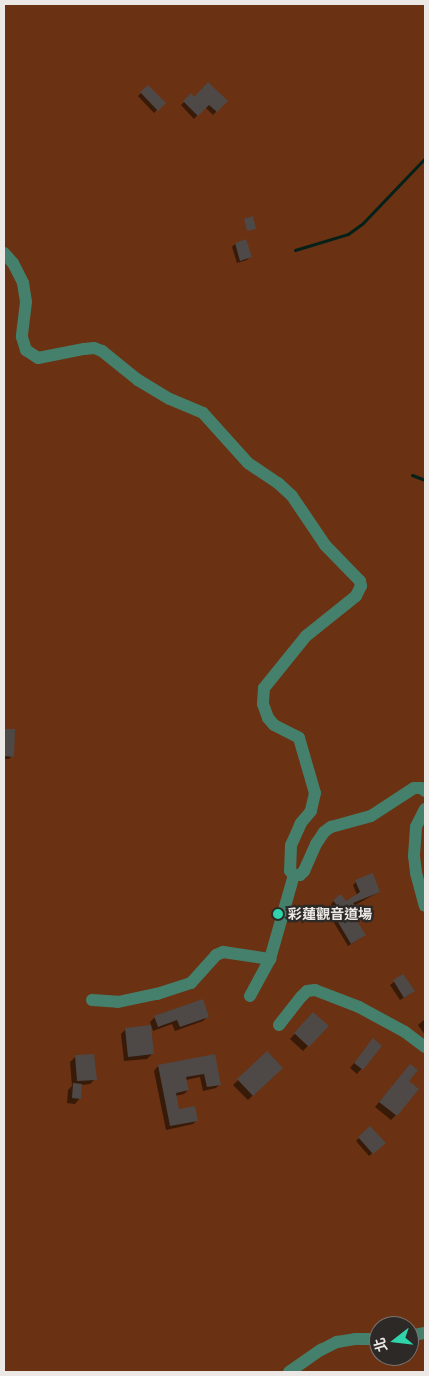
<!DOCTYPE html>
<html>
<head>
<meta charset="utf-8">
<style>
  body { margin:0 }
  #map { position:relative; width:429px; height:1376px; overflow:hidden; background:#373330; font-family:"IBM Plex Sans","Noto Sans TC",sans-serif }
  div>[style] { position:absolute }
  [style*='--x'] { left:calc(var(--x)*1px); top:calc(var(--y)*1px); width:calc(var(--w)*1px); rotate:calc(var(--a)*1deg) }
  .green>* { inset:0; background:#6a3112 }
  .shadow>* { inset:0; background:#0007 }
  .stream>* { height:3px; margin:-1.5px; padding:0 1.5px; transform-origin:1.5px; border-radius:1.5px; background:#042119 }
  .building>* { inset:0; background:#4e4946 }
  .minor>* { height:12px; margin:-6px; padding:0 6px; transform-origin:6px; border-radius:6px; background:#44806c }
  .dots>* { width:14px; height:14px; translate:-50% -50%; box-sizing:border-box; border:2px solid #2d2926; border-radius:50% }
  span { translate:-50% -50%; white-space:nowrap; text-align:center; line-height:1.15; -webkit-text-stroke:4.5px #2d2926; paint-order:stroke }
  .poi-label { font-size:14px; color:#ebe8e6; font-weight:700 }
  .left { translate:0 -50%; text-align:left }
  .frame { position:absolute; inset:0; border:5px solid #ebe8e6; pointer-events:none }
  .north { position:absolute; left:369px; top:1316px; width:50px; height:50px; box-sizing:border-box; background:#2d2926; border:1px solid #797573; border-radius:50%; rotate:254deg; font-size:14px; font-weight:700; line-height:20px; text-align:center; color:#ebe8e6 }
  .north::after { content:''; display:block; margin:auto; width:18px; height:22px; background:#2fd4aa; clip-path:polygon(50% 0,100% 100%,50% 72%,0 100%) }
</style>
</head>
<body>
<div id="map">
  <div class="green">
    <div style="clip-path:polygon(evenodd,4px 4px,425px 4px,425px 1372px,4px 1372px,4px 4px,379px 1326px,409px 1326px,409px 1356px,379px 1356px,379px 1326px)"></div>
  </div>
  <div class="shadow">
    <div style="clip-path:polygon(148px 86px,164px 103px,154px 113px,138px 96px)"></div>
    <div style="clip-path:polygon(191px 95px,194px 99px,226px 101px,213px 115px,205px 107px,194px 119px,181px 105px)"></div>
    <div style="clip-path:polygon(235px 244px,250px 257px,247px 260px,237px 263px,232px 247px)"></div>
    <div style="clip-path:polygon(4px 730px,14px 731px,12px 756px,9px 759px,4px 759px)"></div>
    <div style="clip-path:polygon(356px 882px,379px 892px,348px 909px,361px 938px,348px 946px,333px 921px,339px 916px,331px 904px,334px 901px,345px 902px,357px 895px,353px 885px)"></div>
    <div style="clip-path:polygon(403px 975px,410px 994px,400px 1000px,390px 985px)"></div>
    <div style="clip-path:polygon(313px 1014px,327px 1026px,303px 1051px,290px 1039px)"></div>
    <div style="clip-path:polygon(208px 1016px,203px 1021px,175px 1031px,172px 1024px,153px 1031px,150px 1022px,155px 1017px)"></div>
    <div style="clip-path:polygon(425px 1019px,425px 1035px,418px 1025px)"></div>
    <div style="clip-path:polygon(126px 1029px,152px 1054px,147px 1059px,124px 1061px,121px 1034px)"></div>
    <div style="clip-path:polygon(369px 1045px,381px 1046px,357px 1074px,350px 1068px)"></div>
    <div style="clip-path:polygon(267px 1052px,281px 1068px,248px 1100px,233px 1085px)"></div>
    <div style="clip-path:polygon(214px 1055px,220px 1084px,216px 1088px,203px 1091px,200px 1077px,186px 1080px,188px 1090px,184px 1094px,175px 1096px,178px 1111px,197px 1120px,193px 1124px,166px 1130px,154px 1071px,158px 1066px)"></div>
    <div style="clip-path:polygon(75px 1057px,95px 1079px,90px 1084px,81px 1085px,80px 1098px,75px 1104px,67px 1103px,68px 1090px,72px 1086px,70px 1062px)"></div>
    <div style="clip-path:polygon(405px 1071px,407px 1081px,396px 1115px,391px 1120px,375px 1107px)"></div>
    <div style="clip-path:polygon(370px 1127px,384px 1143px,369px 1156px,356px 1141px)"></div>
  </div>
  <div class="stream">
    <div style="--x:295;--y:250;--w:55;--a:-16.8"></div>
    <div style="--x:348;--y:234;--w:17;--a:-36"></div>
    <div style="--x:362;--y:224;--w:91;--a:-46.3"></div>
    <div style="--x:412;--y:475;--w:14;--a:21"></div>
  </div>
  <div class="building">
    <div style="clip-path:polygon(208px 82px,228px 101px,217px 112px,209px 105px,198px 116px,183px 101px,191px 93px,194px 97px)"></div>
    <div style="clip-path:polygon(148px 85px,166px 103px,158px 111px,140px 92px)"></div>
    <div style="clip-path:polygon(253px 216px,256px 229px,247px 231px,244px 219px)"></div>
    <div style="clip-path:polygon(246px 239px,252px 257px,240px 261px,235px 243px)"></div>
    <div style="clip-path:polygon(4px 729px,15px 729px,14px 757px,4px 756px)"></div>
    <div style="clip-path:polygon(373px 873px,380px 892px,353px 903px,355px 905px,349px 909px,366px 935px,351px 944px,335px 917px,342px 913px,333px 900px,341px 894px,346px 901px,360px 892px,355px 880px)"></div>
    <div style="clip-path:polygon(403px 974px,415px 991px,404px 998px,393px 980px)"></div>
    <div style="clip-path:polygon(203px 999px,209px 1017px,180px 1027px,177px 1020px,158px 1027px,154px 1016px)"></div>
    <div style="clip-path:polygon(313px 1012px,329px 1026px,309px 1047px,294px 1033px)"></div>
    <div style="clip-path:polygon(151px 1025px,154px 1054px,128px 1057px,125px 1028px)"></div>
    <div style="clip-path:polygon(373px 1038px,382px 1046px,363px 1070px,354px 1063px)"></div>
    <div style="clip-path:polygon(267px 1051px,283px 1068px,253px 1096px,237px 1079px)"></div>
    <div style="clip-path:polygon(94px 1054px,97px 1080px,77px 1081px,75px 1055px)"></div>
    <div style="clip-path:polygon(215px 1054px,221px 1085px,207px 1087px,204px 1074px,186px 1077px,189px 1090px,176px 1093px,179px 1109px,195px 1106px,198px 1121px,170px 1126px,158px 1065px)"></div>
    <div style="clip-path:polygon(410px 1064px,418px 1070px,409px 1081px,419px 1089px,397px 1116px,379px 1102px)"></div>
    <div style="clip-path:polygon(73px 1083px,82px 1084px,81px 1099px,72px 1098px)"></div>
    <div style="clip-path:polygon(370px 1126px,386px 1143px,373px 1154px,358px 1137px)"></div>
  </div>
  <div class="minor">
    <div style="--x:4;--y:253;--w:13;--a:48"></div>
    <div style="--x:13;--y:263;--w:22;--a:63"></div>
    <div style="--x:23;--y:283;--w:19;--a:81"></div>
    <div style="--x:26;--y:302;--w:35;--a:97"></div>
    <div style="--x:22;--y:337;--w:14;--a:73"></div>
    <div style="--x:26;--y:350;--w:14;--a:34"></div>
    <div style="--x:38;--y:358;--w:47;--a:-11.1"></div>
    <div style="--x:84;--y:349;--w:10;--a:-6"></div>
    <div style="--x:94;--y:348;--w:9;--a:21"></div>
    <div style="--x:102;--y:351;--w:46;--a:38.9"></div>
    <div style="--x:138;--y:380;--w:37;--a:31"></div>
    <div style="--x:170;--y:399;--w:36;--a:23"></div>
    <div style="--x:203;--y:413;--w:67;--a:48"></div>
    <div style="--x:248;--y:463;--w:36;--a:34"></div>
    <div style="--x:278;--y:483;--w:19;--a:43"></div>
    <div style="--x:292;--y:496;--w:59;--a:56"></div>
    <div style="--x:325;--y:545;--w:50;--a:45.8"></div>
    <div style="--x:360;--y:581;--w:5;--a:79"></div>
    <div style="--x:361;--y:586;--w:11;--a:117"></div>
    <div style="--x:356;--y:596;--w:64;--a:141.3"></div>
    <div style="--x:306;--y:636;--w:67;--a:128.9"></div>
    <div style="--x:264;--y:688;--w:16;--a:94"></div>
    <div style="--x:263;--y:704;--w:15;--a:70"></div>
    <div style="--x:268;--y:718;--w:9;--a:49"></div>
    <div style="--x:274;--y:725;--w:28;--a:27"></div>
    <div style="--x:299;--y:738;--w:57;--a:73.8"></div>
    <div style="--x:315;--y:793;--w:18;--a:103"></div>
    <div style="--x:311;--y:811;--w:16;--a:130"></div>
    <div style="--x:301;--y:823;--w:24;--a:114"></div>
    <div style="--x:291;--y:845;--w:26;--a:92"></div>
    <div style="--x:290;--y:871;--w:6;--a:45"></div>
    <div style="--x:294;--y:875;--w:6;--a:0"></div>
    <div style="--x:300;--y:875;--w:6;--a:-45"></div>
    <div style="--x:304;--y:871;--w:30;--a:-66"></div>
    <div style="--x:316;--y:844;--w:14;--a:-56"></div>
    <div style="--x:324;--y:832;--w:9;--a:-36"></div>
    <div style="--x:331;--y:827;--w:41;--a:-15.4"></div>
    <div style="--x:371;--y:816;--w:51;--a:-33.1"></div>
    <div style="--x:414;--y:788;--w:7;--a:0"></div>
    <div style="--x:421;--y:788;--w:5;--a:37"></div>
    <div style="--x:425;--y:809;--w:20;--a:117"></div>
    <div style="--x:416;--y:827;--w:29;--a:94"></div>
    <div style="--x:414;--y:856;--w:17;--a:83"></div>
    <div style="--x:416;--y:873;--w:34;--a:75"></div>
    <div style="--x:250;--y:996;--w:42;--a:-61.6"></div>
    <div style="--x:270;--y:959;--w:87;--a:-74.1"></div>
    <div style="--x:92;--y:1000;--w:26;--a:4"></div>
    <div style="--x:118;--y:1002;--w:40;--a:-12"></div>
    <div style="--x:157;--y:994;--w:36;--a:-18"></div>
    <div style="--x:191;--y:983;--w:38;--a:-48"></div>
    <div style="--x:216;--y:955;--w:8;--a:-23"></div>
    <div style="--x:223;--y:952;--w:48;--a:8.5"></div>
    <div style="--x:279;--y:1025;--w:36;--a:-52"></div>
    <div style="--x:301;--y:997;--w:8;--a:-45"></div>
    <div style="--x:307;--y:991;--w:8;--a:-7"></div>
    <div style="--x:315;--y:990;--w:47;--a:21.1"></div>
    <div style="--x:359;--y:1007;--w:52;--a:28.5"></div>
    <div style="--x:405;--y:1032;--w:25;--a:37"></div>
    <div style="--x:409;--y:1336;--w:16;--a:-11"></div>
    <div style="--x:289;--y:1372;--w:39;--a:-35"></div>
    <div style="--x:321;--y:1350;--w:18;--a:-27"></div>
    <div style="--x:337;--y:1342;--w:18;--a:-9"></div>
    <div style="--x:355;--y:1339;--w:24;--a:0"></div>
  </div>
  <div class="dots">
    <div style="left:278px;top:914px;background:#2fd4aa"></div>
  </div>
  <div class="poi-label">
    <span class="left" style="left:288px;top:914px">彩蓮觀音道場</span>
  </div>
  <div class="frame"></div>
  <div class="north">北</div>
</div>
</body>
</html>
